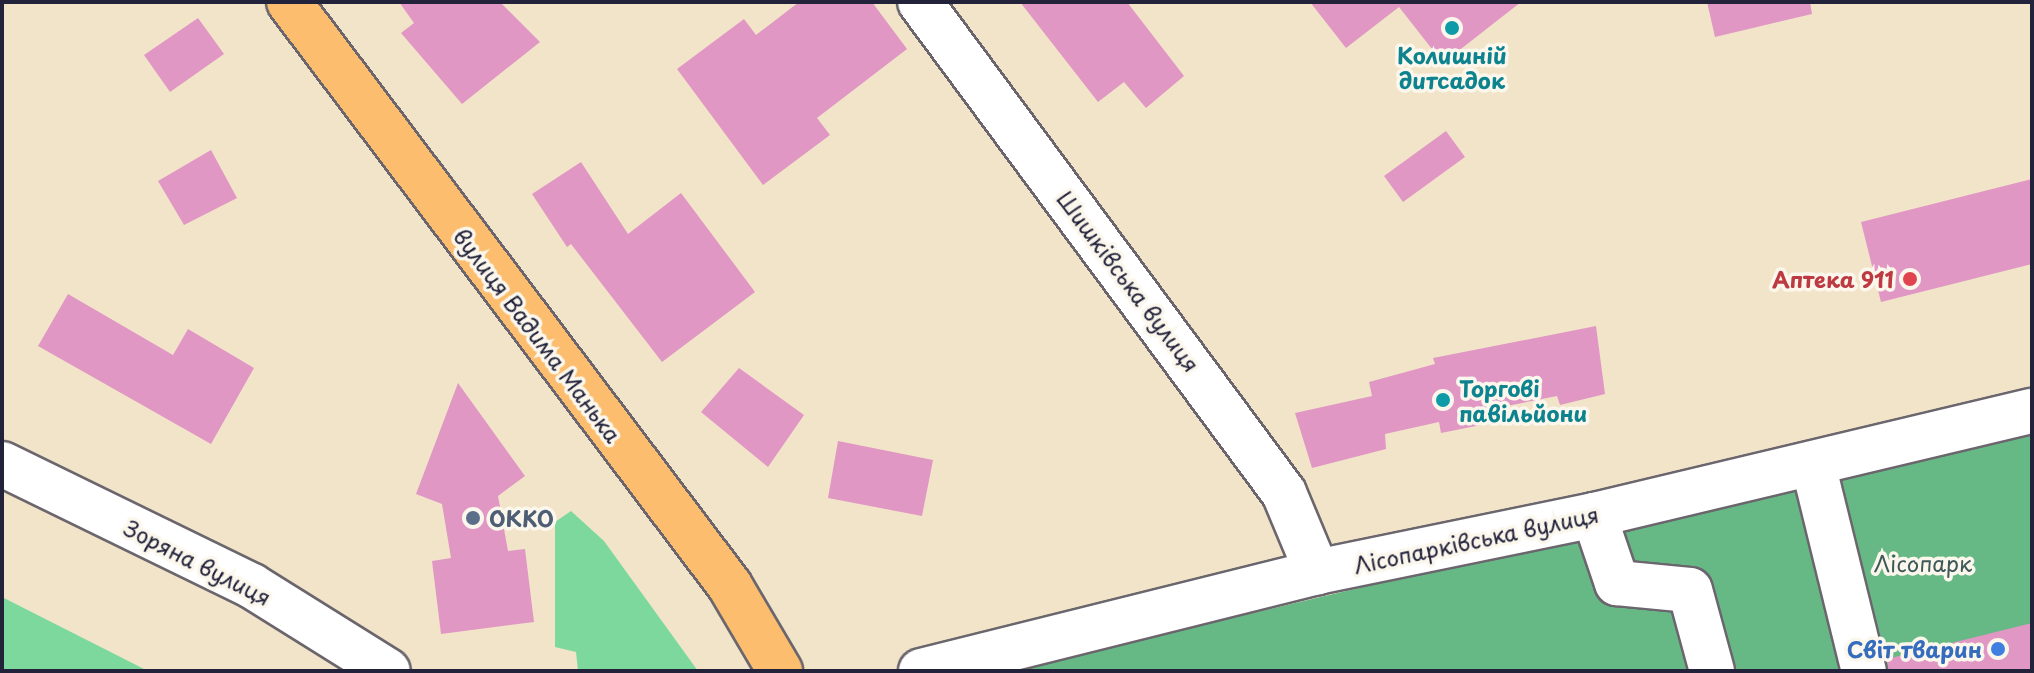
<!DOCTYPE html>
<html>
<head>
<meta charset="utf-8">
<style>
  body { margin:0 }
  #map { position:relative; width:2034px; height:673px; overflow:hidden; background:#f2e4c9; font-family:"Playpen Sans",sans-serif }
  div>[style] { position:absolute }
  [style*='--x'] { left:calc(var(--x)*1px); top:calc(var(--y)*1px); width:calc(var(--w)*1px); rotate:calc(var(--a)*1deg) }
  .green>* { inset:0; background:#7dd89e }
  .forest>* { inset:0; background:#66b885 }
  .building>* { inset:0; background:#e097c4 }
  .roads { filter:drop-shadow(2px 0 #6b666d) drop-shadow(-2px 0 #6b666d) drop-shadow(0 2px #6b666d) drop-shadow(0 -2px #6b666d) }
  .minor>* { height:44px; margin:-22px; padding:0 22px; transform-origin:22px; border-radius:22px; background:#fff }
  .major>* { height:44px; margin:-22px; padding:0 22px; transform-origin:22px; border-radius:22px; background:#fcbd6e }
  .dots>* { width:22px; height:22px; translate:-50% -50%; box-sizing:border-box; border:4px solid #fbf7ec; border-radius:50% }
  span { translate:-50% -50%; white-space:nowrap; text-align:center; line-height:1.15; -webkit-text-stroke:7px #fbf7ec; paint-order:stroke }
  .culture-label { font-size:22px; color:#0d838f; font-weight:700 }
  .left { translate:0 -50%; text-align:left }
  .health-label { font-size:22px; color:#be3a42; font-weight:700 }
  .right { translate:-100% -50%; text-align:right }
  .street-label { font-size:22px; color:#22223b }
  .service-label { font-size:22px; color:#4e5e75; font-weight:700 }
  .park-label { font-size:22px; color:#3d5959 }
  .shop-label { font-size:22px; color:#366cbe; font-weight:700 }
  .frame { position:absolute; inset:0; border:4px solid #22223b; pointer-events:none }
</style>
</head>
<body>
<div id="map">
  <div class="green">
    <div style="clip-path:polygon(571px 511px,604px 541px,698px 671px,578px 671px,576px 652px,555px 647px,555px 522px)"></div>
    <div style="clip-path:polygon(2px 597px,148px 671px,2px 671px)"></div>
  </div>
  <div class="forest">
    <div style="clip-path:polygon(2032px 426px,2032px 671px,1008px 671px,1769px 491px)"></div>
  </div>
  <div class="building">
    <div style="clip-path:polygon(399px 2px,500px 2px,540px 42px,462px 104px,401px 33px,414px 23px)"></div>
    <div style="clip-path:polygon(799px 2px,872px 2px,907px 49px,817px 118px,830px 135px,763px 185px,677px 69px,744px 19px,756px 35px)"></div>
    <div style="clip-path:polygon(1020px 2px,1127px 2px,1184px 76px,1146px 108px,1124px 82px,1098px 102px)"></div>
    <div style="clip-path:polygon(1310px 2px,1521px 2px,1443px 63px,1399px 7px,1346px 48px)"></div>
    <div style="clip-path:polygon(1707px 2px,1810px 2px,1812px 14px,1715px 37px)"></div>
    <div style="clip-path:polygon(198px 18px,224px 54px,170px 92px,144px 55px)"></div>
    <div style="clip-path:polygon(1446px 131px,1465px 157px,1403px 202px,1384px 176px)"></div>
    <div style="clip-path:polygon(211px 150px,237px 198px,184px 225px,158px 181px)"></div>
    <div style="clip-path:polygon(581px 162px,628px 234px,681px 193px,755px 292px,662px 362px,571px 244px,567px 247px,532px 194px)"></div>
    <div style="clip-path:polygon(2032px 179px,2032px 264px,1881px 302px,1861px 222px)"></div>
    <div style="clip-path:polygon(68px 294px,173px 355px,188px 329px,254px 368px,211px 444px,38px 346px)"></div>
    <div style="clip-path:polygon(1596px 326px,1605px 394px,1560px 405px,1557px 396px,1502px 407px,1501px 421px,1441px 433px,1439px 422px,1385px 434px,1386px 449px,1312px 468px,1295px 413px,1372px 396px,1369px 382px,1435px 364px,1433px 358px)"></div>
    <div style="clip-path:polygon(739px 368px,804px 415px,768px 467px,701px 412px)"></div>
    <div style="clip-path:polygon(458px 383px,525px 476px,498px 496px,508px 551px,525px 549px,534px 622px,441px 634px,432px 561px,451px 558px,442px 504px,416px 494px)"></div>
    <div style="clip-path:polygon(838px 441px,933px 460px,922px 516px,828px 498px)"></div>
    <div style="clip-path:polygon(2032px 623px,2032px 671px,1888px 671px,1887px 659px)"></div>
  </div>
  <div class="roads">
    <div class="minor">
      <div style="--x:920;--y:2;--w:611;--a:53.45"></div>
      <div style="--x:1284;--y:493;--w:86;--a:67.3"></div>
      <div style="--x:2;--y:464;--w:278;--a:26"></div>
      <div style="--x:252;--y:586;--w:160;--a:32"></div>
      <div style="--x:1813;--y:464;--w:213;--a:76.2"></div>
      <div style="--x:1594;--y:515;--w:72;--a:71.3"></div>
      <div style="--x:1617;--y:583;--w:73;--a:5.5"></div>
      <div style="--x:1690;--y:590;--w:84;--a:74.8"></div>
      <div style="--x:921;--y:671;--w:408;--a:-14"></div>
      <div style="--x:1317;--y:572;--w:283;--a:-11.6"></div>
      <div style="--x:1594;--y:515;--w:450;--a:-13.4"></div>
    </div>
    <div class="major">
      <div style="--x:289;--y:2;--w:732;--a:52.94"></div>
      <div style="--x:730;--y:586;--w:99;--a:59.5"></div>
    </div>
  </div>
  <div class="dots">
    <div style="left:1452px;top:28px;background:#0f9aa8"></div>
    <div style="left:1910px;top:279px;background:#e0444e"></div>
    <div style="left:1443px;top:400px;background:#0f9aa8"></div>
    <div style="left:473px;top:518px;background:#5c6f8a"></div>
    <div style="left:1998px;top:649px;background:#3f7fe0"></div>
  </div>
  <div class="culture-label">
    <span style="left:1452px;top:67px">Колишній<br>дитсадок</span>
    <span class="left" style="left:1459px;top:400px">Торгові<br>павільйони</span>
  </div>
  <div class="health-label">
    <span class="right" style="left:1894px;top:279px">Аптека 911</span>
  </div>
  <div class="street-label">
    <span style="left:1129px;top:281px;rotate:53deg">Шишківська вулиця</span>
    <span style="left:538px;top:335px;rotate:53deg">вулиця Вадима Манька</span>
    <span style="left:1476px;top:539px;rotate:-12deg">Лісопарківська вулиця</span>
    <span style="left:198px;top:562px;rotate:27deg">Зоряна вулиця</span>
  </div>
  <div class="service-label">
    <span class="left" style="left:489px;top:518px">ОККО</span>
  </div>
  <div class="park-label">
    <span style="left:1923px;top:563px">Лісопарк</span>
  </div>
  <div class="shop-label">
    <span class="right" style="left:1982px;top:649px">Світ тварин</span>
  </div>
  <div class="frame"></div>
</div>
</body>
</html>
